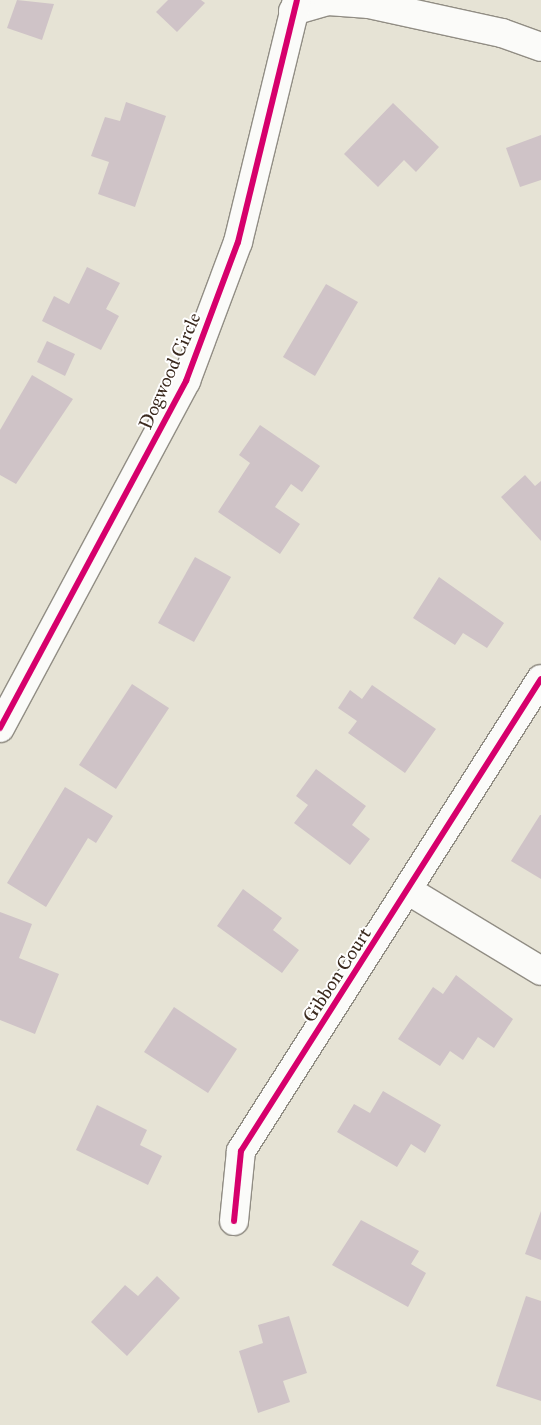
<!DOCTYPE html>
<html>
<head>
<meta charset="utf-8">
<style>
  body { margin:0 }
  #map { position:relative; width:541px; height:1425px; overflow:hidden; background:#e6e3d5; font-family:"IM FELL Great Primer",serif }
  div>[style] { position:absolute }
  [style*='--x'] { left:calc(var(--x)*1px); top:calc(var(--y)*1px); width:calc(var(--w)*1px); rotate:calc(var(--a)*1deg) }
  .building>* { inset:0; background:#cfc3c7 }
  .roads { filter:drop-shadow(1px 0 #918d84) drop-shadow(-1px 0 #918d84) drop-shadow(0 1px #918d84) drop-shadow(0 -1px #918d84) }
  .minor>* { height:28px; margin:-14px; padding:0 14px; transform-origin:14px; border-radius:14px; background:#fbfbf9 }
  .cycleway>* { height:6px; margin:-3px; padding:0 3px; transform-origin:3px; border-radius:3px; background:#d6006c }
  span { translate:-50% -50%; white-space:nowrap; text-align:center; line-height:1.15; -webkit-text-stroke:4px #fff; paint-order:stroke }
  .street-label { font-size:19px; color:#3b2a1e }
</style>
</head>
<body>
<div id="map">
  <div class="building">
    <div style="clip-path:polygon(17px 0,54px 4px,42px 40px,7px 28px)"></div>
    <div style="clip-path:polygon(168px 0,201px 0,205px 3px,177px 32px,156px 12px)"></div>
    <div style="clip-path:polygon(126px 102px,166px 116px,135px 207px,98px 194px,109px 162px,91px 156px,105px 117px,120px 121px)"></div>
    <div style="clip-path:polygon(393px 103px,439px 147px,416px 172px,404px 160px,378px 187px,344px 154px)"></div>
    <div style="clip-path:polygon(541px 135px,541px 180px,520px 187px,506px 148px)"></div>
    <div style="clip-path:polygon(87px 267px,120px 283px,106px 309px,119px 316px,101px 350px,42px 321px,54px 296px,69px 304px)"></div>
    <div style="clip-path:polygon(326px 284px,358px 302px,315px 376px,283px 357px)"></div>
    <div style="clip-path:polygon(47px 341px,75px 354px,65px 376px,37px 362px)"></div>
    <div style="clip-path:polygon(32px 375px,73px 399px,16px 484px,0 475px,0 430px)"></div>
    <div style="clip-path:polygon(260px 425px,320px 466px,302px 492px,291px 484px,275px 507px,300px 524px,280px 554px,218px 512px,250px 463px,239px 455px)"></div>
    <div style="clip-path:polygon(525px 475px,535px 486px,541px 481px,541px 541px,501px 497px)"></div>
    <div style="clip-path:polygon(195px 557px,231px 577px,194px 642px,158px 623px)"></div>
    <div style="clip-path:polygon(439px 577px,504px 623px,487px 648px,463px 633px,455px 645px,413px 618px)"></div>
    <div style="clip-path:polygon(132px 684px,169px 708px,116px 789px,79px 765px)"></div>
    <div style="clip-path:polygon(372px 685px,436px 729px,405px 773px,348px 733px,357px 721px,338px 708px,350px 690px,362px 699px)"></div>
    <div style="clip-path:polygon(316px 769px,366px 806px,352px 825px,370px 839px,350px 865px,294px 823px,308px 805px,296px 796px)"></div>
    <div style="clip-path:polygon(65px 787px,113px 816px,96px 843px,88px 838px,46px 907px,7px 883px)"></div>
    <div style="clip-path:polygon(540px 815px,541px 815px,541px 879px,511px 861px)"></div>
    <div style="clip-path:polygon(243px 889px,282px 918px,273px 930px,299px 950px,282px 973px,217px 926px)"></div>
    <div style="clip-path:polygon(0 912px,32px 924px,19px 958px,59px 974px,35px 1034px,0 1020px)"></div>
    <div style="clip-path:polygon(456px 975px,513px 1019px,494px 1048px,478px 1037px,463px 1060px,450px 1051px,440px 1066px,398px 1039px,433px 987px,443px 994px)"></div>
    <div style="clip-path:polygon(174px 1007px,237px 1049px,208px 1093px,144px 1052px)"></div>
    <div style="clip-path:polygon(383px 1091px,441px 1125px,425px 1153px,411px 1144px,397px 1167px,337px 1132px,354px 1104px,370px 1113px)"></div>
    <div style="clip-path:polygon(97px 1105px,147px 1130px,140px 1145px,162px 1156px,148px 1185px,76px 1150px)"></div>
    <div style="clip-path:polygon(541px 1211px,541px 1260px,525px 1254px)"></div>
    <div style="clip-path:polygon(361px 1220px,419px 1251px,411px 1264px,426px 1273px,408px 1307px,332px 1265px)"></div>
    <div style="clip-path:polygon(157px 1276px,180px 1298px,127px 1356px,91px 1322px,125px 1285px,138px 1296px)"></div>
    <div style="clip-path:polygon(526px 1296px,541px 1301px,541px 1401px,496px 1386px)"></div>
    <div style="clip-path:polygon(289px 1316px,307px 1373px,283px 1381px,290px 1402px,258px 1413px,239px 1351px,263px 1343px,258px 1325px)"></div>
  </div>
  <div class="roads">
    <div class="minor">
      <div style="--x:293;--y:11;--w:36;--a:-16"></div>
      <div style="--x:328;--y:1;--w:41;--a:4.2"></div>
      <div style="--x:369;--y:4;--w:136;--a:12.3"></div>
      <div style="--x:502;--y:33;--w:41;--a:19.7"></div>
      <div style="--x:0;--y:728;--w:394;--a:-61.8"></div>
      <div style="--x:186;--y:381;--w:148;--a:-69.5"></div>
      <div style="--x:238;--y:242;--w:249;--a:-76.3"></div>
      <div style="--x:409;--y:891;--w:154;--a:31.2"></div>
      <div style="--x:234;--y:1221;--w:70;--a:-84.3"></div>
      <div style="--x:241;--y:1151;--w:559;--a:-57.56"></div>
    </div>
  </div>
  <div class="cycleway">
    <div style="--x:0;--y:728;--w:394;--a:-61.8"></div>
    <div style="--x:186;--y:381;--w:148;--a:-69.5"></div>
    <div style="--x:238;--y:242;--w:249;--a:-76.3"></div>
    <div style="--x:234;--y:1221;--w:70;--a:-84.3"></div>
    <div style="--x:241;--y:1151;--w:559;--a:-57.56"></div>
  </div>
  <div class="street-label">
    <span style="left:170px;top:371px;rotate:-66deg">Dogwood Circle</span>
    <span style="left:337px;top:975px;rotate:-57deg">Gibbon Court</span>
  </div>
</div>
</body>
</html>
